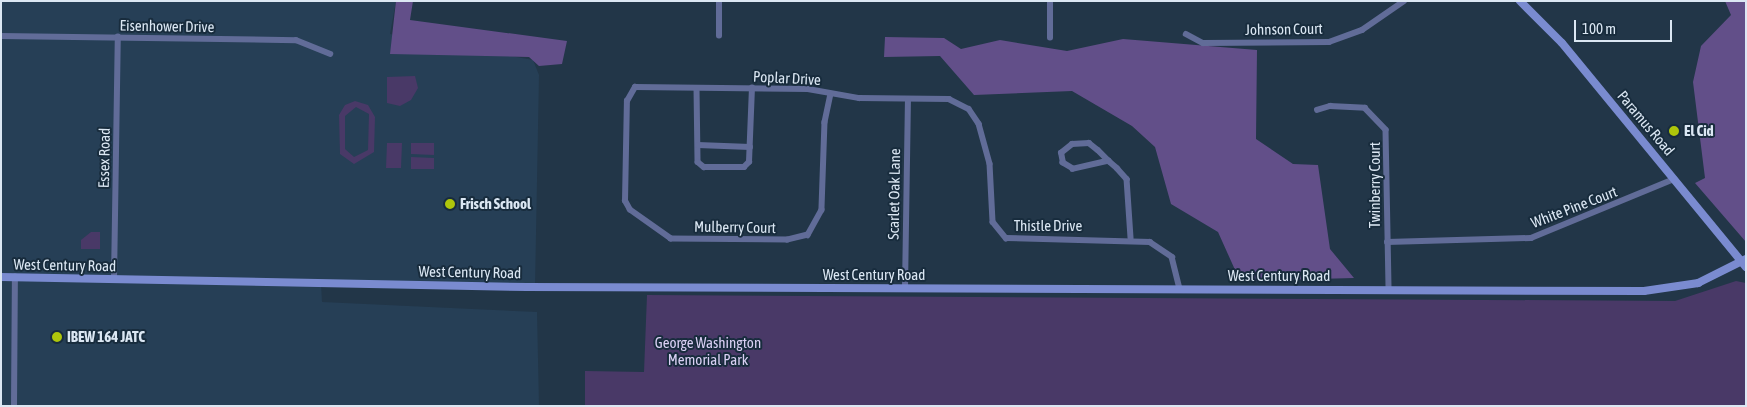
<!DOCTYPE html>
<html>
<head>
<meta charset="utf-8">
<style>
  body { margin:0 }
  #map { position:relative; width:1747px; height:407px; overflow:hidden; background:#223648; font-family:"Asap Condensed",sans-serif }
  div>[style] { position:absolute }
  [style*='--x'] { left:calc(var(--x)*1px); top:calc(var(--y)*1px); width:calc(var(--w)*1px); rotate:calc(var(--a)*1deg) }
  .built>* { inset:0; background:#263f56 }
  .green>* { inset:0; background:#493967 }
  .forest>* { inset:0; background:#624f89 }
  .minor>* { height:5.5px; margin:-2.75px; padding:0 2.75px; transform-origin:2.75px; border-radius:2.75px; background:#616c98 }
  .secondary>* { height:8px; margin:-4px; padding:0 4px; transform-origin:4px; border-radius:4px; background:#7a8bd0 }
  .dots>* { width:14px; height:14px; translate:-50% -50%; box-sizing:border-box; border:2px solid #182c3d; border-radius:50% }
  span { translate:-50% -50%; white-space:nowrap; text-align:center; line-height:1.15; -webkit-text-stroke:4px #182c3d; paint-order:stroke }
  .street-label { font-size:15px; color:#dbe7f3 }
  .poi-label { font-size:15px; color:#dbe7f3; font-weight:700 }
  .left { translate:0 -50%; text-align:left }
  .park-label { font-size:15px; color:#dad0f4 }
  .frame { position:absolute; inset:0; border:2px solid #dbe7f3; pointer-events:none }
  .scale { position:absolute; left:1574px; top:20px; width:98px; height:22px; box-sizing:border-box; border:2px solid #dbe7f3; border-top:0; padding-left:6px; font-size:15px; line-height:18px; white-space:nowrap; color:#dbe7f3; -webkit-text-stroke:4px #182c3d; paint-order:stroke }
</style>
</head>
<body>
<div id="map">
  <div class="built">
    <div style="clip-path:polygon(1px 1px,396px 1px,390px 34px,533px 60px,539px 75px,535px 287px,321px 283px,322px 302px,537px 312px,539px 406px,1px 406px)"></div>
  </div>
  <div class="green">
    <div style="clip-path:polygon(415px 76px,418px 88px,411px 100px,400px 106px,387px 103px,387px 77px)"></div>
    <div style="clip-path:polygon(evenodd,355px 101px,368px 105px,375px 117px,374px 152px,354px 164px,340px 154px,339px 115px,345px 105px,355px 101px,356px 107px,369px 114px,368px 150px,354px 157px,345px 149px,345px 116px,356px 107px)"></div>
    <div style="clip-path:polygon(387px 143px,402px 143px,401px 168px,386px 168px)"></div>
    <div style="clip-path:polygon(411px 143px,434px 143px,434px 155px,411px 154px)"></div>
    <div style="clip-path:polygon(411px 157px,434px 158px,434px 169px,411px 169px)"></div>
    <div style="clip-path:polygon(91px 232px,100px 232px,100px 249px,81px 249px,81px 240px)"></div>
    <div style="clip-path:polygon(1736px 281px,1746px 283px,1746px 406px,585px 406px,585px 371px,644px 372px,647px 295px,1675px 301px)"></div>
  </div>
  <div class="forest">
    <div style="clip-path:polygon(396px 1px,413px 1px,410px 20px,567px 41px,562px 64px,539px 66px,529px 57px,390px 54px)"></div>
    <div style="clip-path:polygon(1725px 1px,1746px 1px,1746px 242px,1695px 183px,1705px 178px,1693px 82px,1701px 46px,1731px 15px)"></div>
    <div style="clip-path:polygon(885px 37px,944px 38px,961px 49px,1000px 40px,1067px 51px,1123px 39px,1257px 50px,1256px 139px,1293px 164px,1318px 165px,1330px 249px,1354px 278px,1240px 281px,1218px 232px,1171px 204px,1155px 147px,1132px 126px,1072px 91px,974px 95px,940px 56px,884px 57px)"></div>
  </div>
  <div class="minor">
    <div style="--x:1186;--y:34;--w:19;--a:28"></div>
    <div style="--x:1203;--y:43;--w:126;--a:-0.5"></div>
    <div style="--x:1329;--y:42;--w:35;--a:-20"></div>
    <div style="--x:1362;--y:30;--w:51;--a:-34.6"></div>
    <div style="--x:1;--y:36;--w:295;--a:0.8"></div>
    <div style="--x:296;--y:40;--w:37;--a:22"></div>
    <div style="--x:719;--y:36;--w:35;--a:-90"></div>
    <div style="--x:1050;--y:38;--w:37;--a:-90"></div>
    <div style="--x:697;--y:88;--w:74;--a:89.2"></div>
    <div style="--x:698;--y:162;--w:8;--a:40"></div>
    <div style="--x:704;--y:167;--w:40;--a:0"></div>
    <div style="--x:744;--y:167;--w:7;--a:-45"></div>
    <div style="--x:749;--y:162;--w:74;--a:-87.7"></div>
    <div style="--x:831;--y:94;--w:29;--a:102"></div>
    <div style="--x:825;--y:122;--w:88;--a:92"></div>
    <div style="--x:822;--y:210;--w:29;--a:119"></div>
    <div style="--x:808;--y:235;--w:21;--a:166"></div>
    <div style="--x:788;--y:240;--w:117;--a:-179.5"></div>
    <div style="--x:671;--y:239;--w:50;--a:-144.7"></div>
    <div style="--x:630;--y:210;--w:10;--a:-119"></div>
    <div style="--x:625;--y:201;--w:100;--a:-88.9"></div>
    <div style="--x:627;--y:101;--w:16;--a:-60"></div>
    <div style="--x:635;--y:87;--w:173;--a:0.7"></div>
    <div style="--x:808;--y:89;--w:52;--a:10"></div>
    <div style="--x:859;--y:98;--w:90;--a:0.6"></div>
    <div style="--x:949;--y:99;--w:22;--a:27"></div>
    <div style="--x:969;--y:109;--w:18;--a:56"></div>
    <div style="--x:979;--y:124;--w:41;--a:74.6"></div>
    <div style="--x:990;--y:164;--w:58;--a:87"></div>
    <div style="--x:993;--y:222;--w:21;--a:51"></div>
    <div style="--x:1006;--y:238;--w:144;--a:1.6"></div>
    <div style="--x:1150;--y:242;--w:27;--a:34"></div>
    <div style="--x:1172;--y:257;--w:33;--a:76"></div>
    <div style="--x:1317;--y:110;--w:14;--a:-17"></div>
    <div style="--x:1330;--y:106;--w:35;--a:3"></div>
    <div style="--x:1365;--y:108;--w:30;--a:46"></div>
    <div style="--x:1386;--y:130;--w:160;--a:88.9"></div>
    <div style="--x:698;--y:145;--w:52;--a:2.2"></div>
    <div style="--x:1109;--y:161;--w:37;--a:167"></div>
    <div style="--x:1073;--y:169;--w:12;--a:-149"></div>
    <div style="--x:1063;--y:163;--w:10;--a:-101"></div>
    <div style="--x:1061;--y:153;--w:14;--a:-39"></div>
    <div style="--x:1072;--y:144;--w:17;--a:-3"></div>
    <div style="--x:1089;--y:143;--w:11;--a:38"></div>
    <div style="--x:1098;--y:150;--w:16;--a:45"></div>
    <div style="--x:1109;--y:161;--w:11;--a:41"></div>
    <div style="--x:1117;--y:168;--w:15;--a:48"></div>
    <div style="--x:1127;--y:179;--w:59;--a:86.1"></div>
    <div style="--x:1387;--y:242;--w:144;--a:-1.6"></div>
    <div style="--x:1531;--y:238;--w:155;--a:-22.4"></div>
    <div style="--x:114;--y:279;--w:242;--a:-89.1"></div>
    <div style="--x:905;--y:288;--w:188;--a:-89.1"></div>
    <div style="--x:14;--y:406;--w:129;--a:-89.6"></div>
  </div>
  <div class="secondary">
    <div style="--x:1520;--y:1;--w:59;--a:45"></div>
    <div style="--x:1562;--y:43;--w:290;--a:50.6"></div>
    <div style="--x:1;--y:277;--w:526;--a:1.09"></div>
    <div style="--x:527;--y:287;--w:1117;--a:0.21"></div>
    <div style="--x:1644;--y:291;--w:55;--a:-8.4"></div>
    <div style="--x:1698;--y:283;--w:54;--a:-26.6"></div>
  </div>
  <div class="dots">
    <div style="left:1674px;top:131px;background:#aec60b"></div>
    <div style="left:450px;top:204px;background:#aec60b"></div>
    <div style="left:57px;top:337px;background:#aec60b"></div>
  </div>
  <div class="street-label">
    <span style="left:167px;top:26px;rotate:1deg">Eisenhower Drive</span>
    <span style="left:1284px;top:29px;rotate:-1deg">Johnson Court</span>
    <span style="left:787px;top:78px;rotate:3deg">Poplar Drive</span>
    <span style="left:1646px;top:123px;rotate:50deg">Paramus Road</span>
    <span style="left:104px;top:158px;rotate:-89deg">Essex Road</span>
    <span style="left:1375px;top:185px;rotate:-90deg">Twinberry Court</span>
    <span style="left:894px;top:194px;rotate:-89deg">Scarlet Oak Lane</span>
    <span style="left:1574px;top:207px;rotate:-21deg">White Pine Court</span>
    <span style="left:1048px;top:226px">Thistle Drive</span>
    <span style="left:735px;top:227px;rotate:1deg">Mulberry Court</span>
    <span style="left:65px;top:265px;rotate:1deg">West Century Road</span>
    <span style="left:470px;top:272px;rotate:1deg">West Century Road</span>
    <span style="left:874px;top:275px">West Century Road</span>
    <span style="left:1279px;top:276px">West Century Road</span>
  </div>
  <div class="poi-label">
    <span class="left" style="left:1684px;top:131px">El Cid</span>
    <span class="left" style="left:460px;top:204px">Frisch School</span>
    <span class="left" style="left:67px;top:337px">IBEW 164 JATC</span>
  </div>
  <div class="park-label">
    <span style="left:708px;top:351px">George Washington<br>Memorial Park</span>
  </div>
  <div class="frame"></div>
  <div class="scale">100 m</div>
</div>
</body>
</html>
